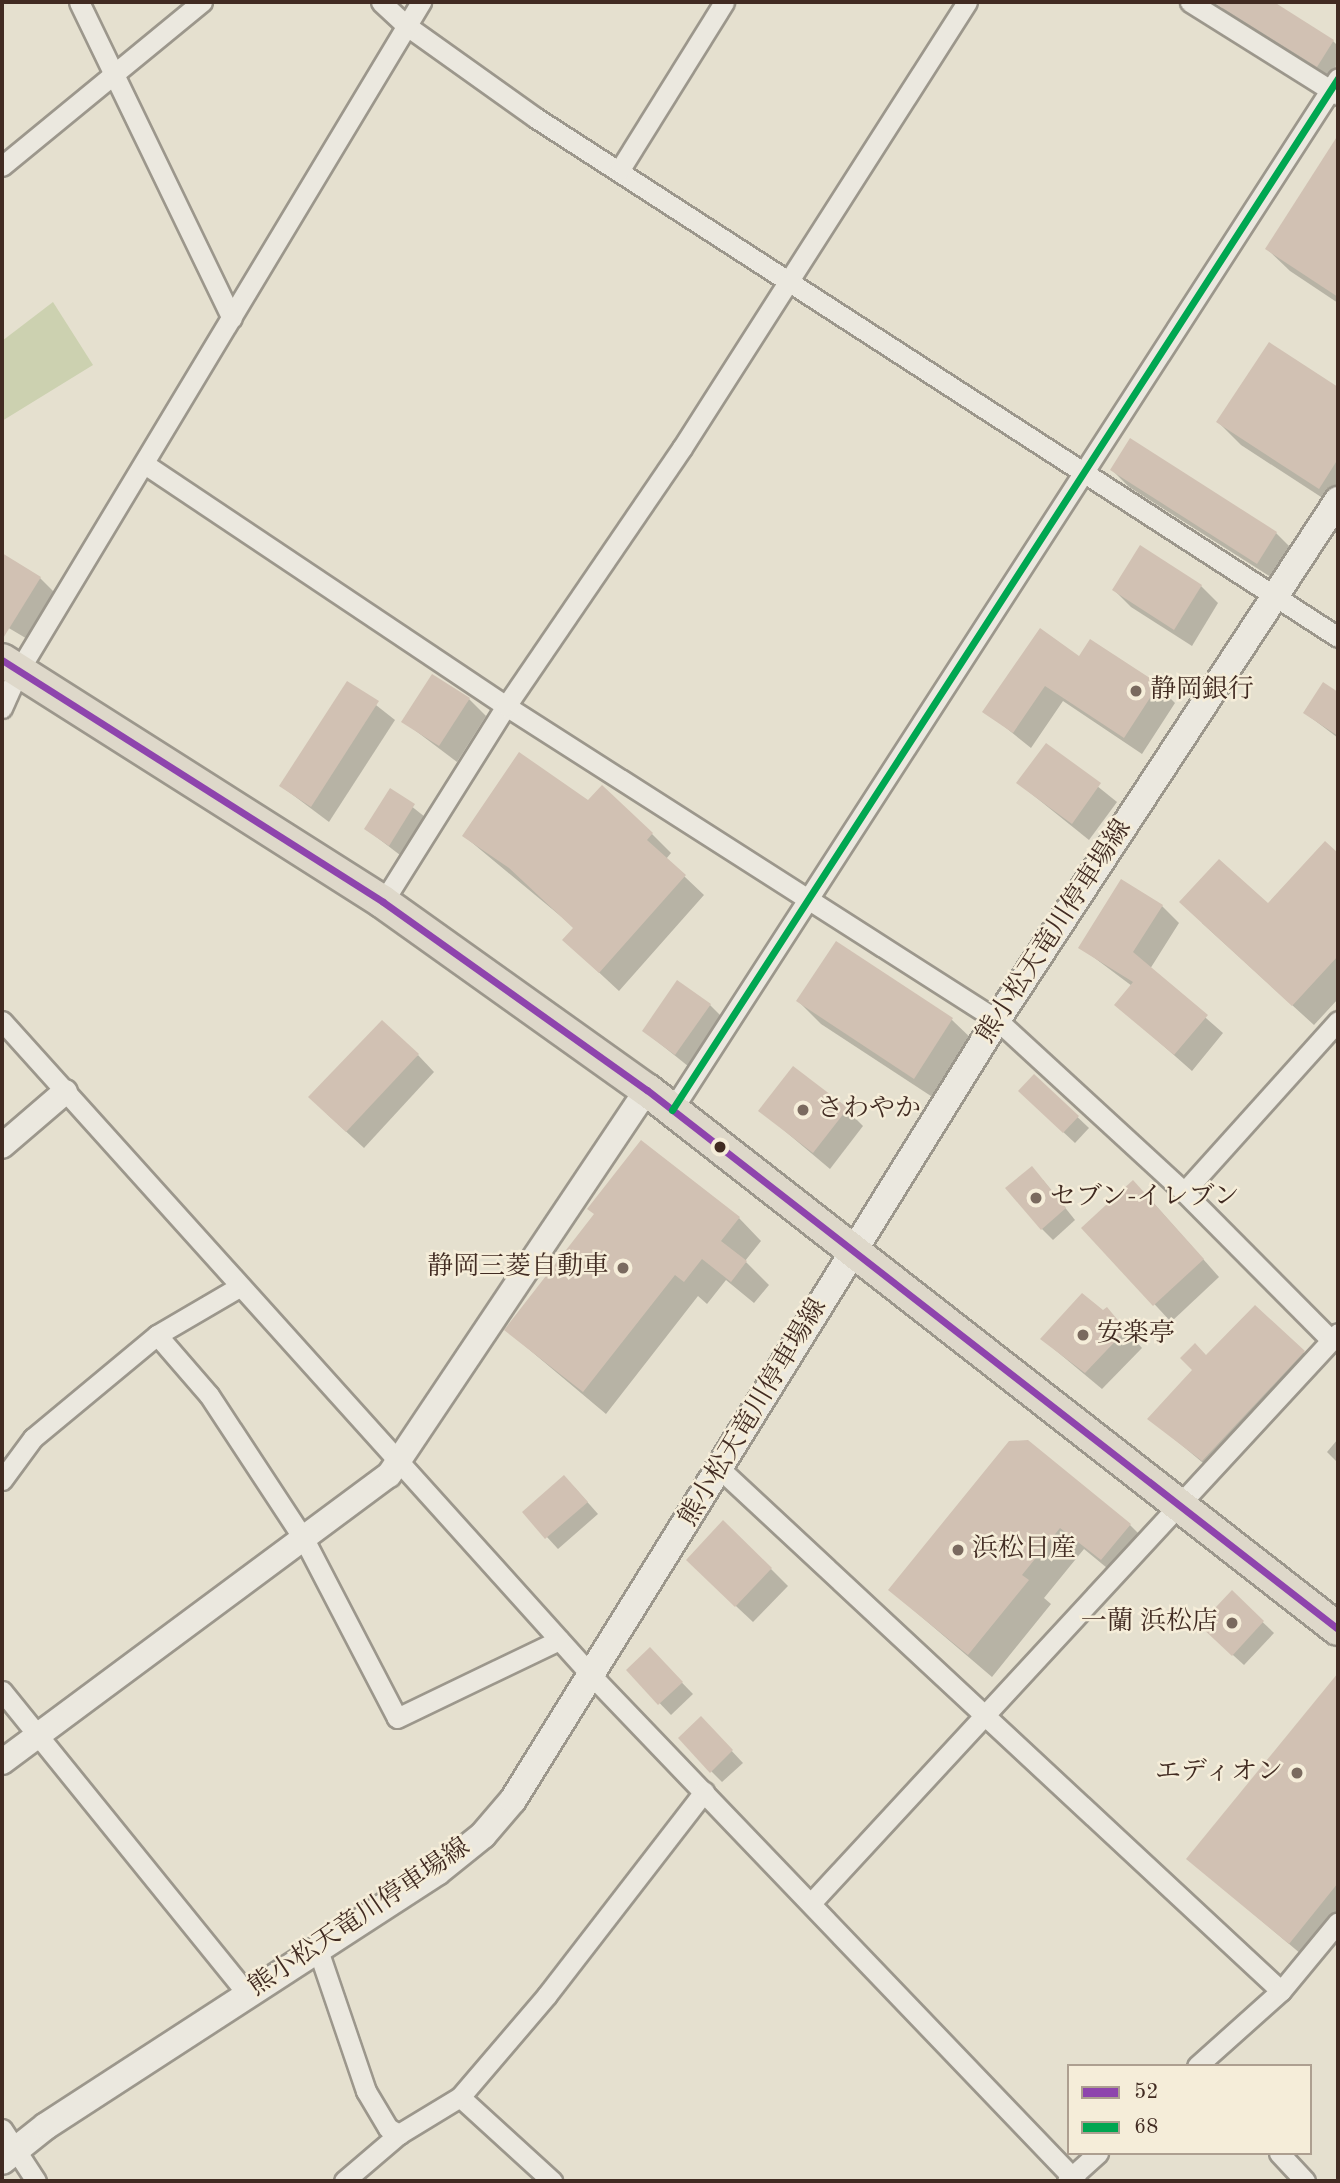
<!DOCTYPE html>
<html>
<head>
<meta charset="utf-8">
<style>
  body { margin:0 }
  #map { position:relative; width:1340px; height:2183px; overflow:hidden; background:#e5e0cf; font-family:"Old Standard TT","Noto Serif JP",serif }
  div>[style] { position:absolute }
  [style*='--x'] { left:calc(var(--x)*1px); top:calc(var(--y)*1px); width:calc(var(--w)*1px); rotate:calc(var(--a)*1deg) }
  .green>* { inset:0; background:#ccd1b0 }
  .shadow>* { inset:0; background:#0003 }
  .building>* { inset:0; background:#d1c1b3 }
  .roads { filter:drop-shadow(2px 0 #9c978c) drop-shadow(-2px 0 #9c978c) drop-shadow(0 2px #9c978c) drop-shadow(0 -2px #9c978c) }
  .minor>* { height:19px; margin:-9.5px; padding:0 9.5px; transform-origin:9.5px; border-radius:9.5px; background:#ebe8df }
  .tertiary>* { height:24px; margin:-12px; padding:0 12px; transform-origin:12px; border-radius:12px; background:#ebe8df }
  .secondary>* { height:26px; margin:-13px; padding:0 13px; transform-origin:13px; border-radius:13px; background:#ebe8df }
  .trunk>* { height:32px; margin:-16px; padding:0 16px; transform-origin:16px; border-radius:16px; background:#ded8ca }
  .bus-1>* { height:7px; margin:-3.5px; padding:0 3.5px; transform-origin:3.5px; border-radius:3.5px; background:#8e44ad }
  .bus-2>* { height:7px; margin:-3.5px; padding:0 3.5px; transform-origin:3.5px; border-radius:3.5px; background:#00a651 }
  .dots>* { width:19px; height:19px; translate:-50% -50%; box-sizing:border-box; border:4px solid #f5edd9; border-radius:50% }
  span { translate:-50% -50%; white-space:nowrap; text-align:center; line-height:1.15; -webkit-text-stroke:5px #f5edd9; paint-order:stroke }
  .poi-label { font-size:26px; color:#412b22 }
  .left { translate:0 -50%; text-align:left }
  .right { translate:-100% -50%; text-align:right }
  .street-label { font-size:26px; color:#412b22 }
  .frame { position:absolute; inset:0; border:4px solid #412b22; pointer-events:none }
  .legend { position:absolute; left:1067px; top:2064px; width:245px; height:91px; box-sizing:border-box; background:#f5edd9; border:2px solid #ad9f90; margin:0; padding:9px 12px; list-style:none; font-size:21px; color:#412b22 }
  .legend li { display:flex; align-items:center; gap:14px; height:35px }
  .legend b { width:35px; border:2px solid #ad9f90 }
</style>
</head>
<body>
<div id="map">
  <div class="green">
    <div style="clip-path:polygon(53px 302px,93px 365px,2px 421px,2px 341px)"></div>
  </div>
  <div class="shadow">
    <div style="clip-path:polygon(1217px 2px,1270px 2px,1333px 41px,1338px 46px,1334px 83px,1233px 19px)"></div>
    <div style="clip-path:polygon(1337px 141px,1338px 142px,1338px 303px,1290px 271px,1267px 249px)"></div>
    <div style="clip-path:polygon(1269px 344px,1338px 389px,1338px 508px,1241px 445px,1218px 422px)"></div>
    <div style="clip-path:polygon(1112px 470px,1276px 533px,1293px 550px,1274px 579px,1129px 487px)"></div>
    <div style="clip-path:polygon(1140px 548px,1201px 586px,1218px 603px,1192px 646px,1131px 607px,1114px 590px)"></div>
    <div style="clip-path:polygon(2px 555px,40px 578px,57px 595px,29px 640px,2px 624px)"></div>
    <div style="clip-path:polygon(1091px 641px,1158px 686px,1175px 703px,1142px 754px,1063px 701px,1031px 748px,985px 711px,1080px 658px)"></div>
    <div style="clip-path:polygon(348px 683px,395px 720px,329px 822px,281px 786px)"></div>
    <div style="clip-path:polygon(1324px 685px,1338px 694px,1338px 738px,1305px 713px)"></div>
    <div style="clip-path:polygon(469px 699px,486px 716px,457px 762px,404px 722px)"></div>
    <div style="clip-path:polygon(1046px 745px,1117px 802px,1089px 840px,1018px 783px)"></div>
    <div style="clip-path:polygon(391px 790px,425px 817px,400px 855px,366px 829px)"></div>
    <div style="clip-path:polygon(588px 802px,652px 834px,671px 853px,666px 859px,704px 895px,619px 991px,564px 940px,575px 928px,464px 836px)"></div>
    <div style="clip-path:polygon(1325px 843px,1338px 856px,1338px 999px,1314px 1025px,1202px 923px,1268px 906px)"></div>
    <div style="clip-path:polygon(1162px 906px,1179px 923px,1150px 969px,1223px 1033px,1192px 1071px,1117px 1005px,1132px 986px,1080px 947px)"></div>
    <div style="clip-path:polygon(836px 943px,952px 1020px,975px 1042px,937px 1100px,821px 1024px,798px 1001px)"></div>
    <div style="clip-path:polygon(710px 1005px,727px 1022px,693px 1070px,644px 1031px)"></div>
    <div style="clip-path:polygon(418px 1055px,434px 1072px,364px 1148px,327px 1114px)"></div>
    <div style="clip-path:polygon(1034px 1076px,1089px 1128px,1075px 1143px,1031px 1102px)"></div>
    <div style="clip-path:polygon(846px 1109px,863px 1126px,830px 1169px,761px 1111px)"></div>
    <div style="clip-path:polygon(1043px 1180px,1075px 1220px,1053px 1240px,1042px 1229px)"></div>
    <div style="clip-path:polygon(1150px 1199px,1219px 1277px,1171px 1322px,1084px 1228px)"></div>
    <div style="clip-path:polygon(739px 1218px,761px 1241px,745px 1261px,769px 1285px,754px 1303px,726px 1280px,707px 1304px,698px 1296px,606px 1414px,506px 1330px)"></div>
    <div style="clip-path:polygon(1107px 1309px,1142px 1348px,1102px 1389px,1042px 1339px)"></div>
    <div style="clip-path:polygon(1303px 1352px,1320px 1369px,1220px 1477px,1149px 1418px,1207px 1357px)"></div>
    <div style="clip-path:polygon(1338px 1439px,1338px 1463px,1327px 1452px)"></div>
    <div style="clip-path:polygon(1010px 1443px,1130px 1525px,1152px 1547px,1124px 1582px,1084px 1549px,1044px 1598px,1051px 1604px,992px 1677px,890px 1590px)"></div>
    <div style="clip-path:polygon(575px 1488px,598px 1514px,558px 1549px,524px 1512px)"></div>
    <div style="clip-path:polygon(771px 1569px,788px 1586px,753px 1622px,705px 1577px)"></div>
    <div style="clip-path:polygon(1232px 1593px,1274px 1633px,1244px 1665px,1212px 1636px)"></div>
    <div style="clip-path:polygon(661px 1661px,693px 1694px,671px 1715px,628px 1670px)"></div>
    <div style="clip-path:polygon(1331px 1684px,1338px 1690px,1338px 1920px,1307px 1959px,1188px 1859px)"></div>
    <div style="clip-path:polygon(712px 1730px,743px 1763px,722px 1782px,711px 1771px)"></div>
  </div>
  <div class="building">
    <div style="clip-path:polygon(1213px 2px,1274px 2px,1334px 40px,1317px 67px)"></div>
    <div style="clip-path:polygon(1338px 135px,1338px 297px,1265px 249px)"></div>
    <div style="clip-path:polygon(1269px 342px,1338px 387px,1338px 459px,1319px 489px,1216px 422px)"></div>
    <div style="clip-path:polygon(1130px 438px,1277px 532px,1257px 564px,1110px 470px)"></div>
    <div style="clip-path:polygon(1140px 545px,1202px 585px,1174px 630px,1112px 590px)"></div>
    <div style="clip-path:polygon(2px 553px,41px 577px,2px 640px)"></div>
    <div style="clip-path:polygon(1040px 628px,1079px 656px,1090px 639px,1159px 684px,1124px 738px,1045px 686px,1013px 733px,982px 712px)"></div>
    <div style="clip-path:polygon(432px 674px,470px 698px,439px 746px,401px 722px)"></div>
    <div style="clip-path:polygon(347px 681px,379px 701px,311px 807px,279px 786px)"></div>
    <div style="clip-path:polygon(1323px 682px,1338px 692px,1338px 736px,1303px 713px)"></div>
    <div style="clip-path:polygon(1046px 743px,1101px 783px,1072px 824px,1016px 783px)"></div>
    <div style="clip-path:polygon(519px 752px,588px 800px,602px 785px,653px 833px,647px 840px,686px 875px,599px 973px,562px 940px,573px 928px,509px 868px,462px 836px)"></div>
    <div style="clip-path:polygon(390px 788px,415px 804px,389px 846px,364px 829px)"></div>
    <div style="clip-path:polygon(1325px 841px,1338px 853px,1338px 956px,1292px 1006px,1179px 902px,1219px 859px,1268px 903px)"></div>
    <div style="clip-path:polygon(1121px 879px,1163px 905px,1133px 952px,1208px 1015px,1174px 1055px,1114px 1005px,1133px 982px,1078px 948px)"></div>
    <div style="clip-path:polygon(836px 941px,953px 1018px,914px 1079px,796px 1001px)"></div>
    <div style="clip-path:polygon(677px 980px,711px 1004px,675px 1055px,642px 1031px)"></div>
    <div style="clip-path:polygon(382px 1020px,419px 1054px,346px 1132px,308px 1097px)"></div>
    <div style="clip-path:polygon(793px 1066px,848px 1108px,813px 1153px,758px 1111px)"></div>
    <div style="clip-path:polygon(1034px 1074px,1079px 1116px,1063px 1133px,1018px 1091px)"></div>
    <div style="clip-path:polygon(641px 1140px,740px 1217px,721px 1241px,747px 1261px,731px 1282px,702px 1259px,684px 1282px,675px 1275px,583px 1392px,504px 1330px,594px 1214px,587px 1209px)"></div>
    <div style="clip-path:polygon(1032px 1166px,1066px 1208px,1041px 1230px,1005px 1188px)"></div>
    <div style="clip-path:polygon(1133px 1180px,1204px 1259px,1153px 1306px,1081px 1228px)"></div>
    <div style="clip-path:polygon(1082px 1293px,1103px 1310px,1107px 1307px,1126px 1330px,1085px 1373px,1040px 1339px)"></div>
    <div style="clip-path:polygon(1255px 1305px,1305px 1351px,1202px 1461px,1147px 1419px,1192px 1370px,1180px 1358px,1195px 1343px,1206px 1355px)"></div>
    <div style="clip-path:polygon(1028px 1440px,1131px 1524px,1101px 1560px,1060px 1528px,1022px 1575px,1029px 1580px,968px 1655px,888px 1590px,1009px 1441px)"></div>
    <div style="clip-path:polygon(564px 1475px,588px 1502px,545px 1539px,522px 1512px)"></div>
    <div style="clip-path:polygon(723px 1520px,772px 1568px,735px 1607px,686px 1560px)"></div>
    <div style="clip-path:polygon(1232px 1590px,1264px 1621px,1232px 1656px,1199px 1625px)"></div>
    <div style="clip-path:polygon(650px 1647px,683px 1682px,658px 1705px,626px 1670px)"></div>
    <div style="clip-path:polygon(1338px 1673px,1338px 1883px,1289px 1944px,1186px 1859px)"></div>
    <div style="clip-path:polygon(701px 1716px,733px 1750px,710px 1773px,678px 1738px)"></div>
  </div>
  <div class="roads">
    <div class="minor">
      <div style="--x:79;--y:2;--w:351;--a:64.2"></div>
      <div style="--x:381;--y:2;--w:35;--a:43"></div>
      <div style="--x:407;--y:26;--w:158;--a:35.5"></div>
      <div style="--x:536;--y:118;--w:955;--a:32.91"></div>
      <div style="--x:1190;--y:2;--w:175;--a:32.1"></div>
      <div style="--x:2;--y:166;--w:259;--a:-39.4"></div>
      <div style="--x:619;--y:171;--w:199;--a:-58.1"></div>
      <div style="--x:146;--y:465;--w:433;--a:33.8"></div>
      <div style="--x:506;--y:706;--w:583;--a:32.6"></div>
      <div style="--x:997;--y:1020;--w:254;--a:42.6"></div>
      <div style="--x:1184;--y:1192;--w:209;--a:45.2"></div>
      <div style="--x:2;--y:708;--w:42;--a:-65.9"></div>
      <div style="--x:19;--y:670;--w:780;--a:-58.96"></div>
      <div style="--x:383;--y:902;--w:231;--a:-57.9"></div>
      <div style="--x:506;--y:706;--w:312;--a:-55.7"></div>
      <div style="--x:682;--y:448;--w:529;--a:-57.42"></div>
      <div style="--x:2;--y:1021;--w:882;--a:47.99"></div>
      <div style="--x:592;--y:1676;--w:699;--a:46.22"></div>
      <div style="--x:672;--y:1110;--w:1228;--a:-57.16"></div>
      <div style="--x:1184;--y:1192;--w:230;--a:-48"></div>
      <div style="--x:239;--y:1287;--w:95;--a:149.7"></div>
      <div style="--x:157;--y:1335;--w:79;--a:49.1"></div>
      <div style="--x:209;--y:1395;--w:175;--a:56.7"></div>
      <div style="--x:305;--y:1541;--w:199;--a:62.5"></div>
      <div style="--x:397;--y:1718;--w:180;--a:-25.7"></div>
      <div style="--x:720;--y:1469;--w:766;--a:42.94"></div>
      <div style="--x:2;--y:1480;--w:52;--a:-53.6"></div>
      <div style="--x:33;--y:1438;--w:161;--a:-39.7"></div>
      <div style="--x:2;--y:1691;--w:390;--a:51"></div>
      <div style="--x:811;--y:1903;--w:776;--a:-47.24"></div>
      <div style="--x:318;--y:1950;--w:149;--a:71.2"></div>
      <div style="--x:366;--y:2091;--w:43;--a:59.3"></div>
      <div style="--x:388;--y:2128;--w:13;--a:29"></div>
      <div style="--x:1197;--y:2066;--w:113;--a:-41.8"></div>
      <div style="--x:1281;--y:1991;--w:89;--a:-50.4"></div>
      <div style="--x:460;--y:2097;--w:125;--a:42.4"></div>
      <div style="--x:2;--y:2129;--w:62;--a:56.8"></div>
      <div style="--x:1279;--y:2153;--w:38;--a:47"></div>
      <div style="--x:344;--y:2181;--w:72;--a:-40.5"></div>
      <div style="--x:399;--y:2134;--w:71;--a:-31.2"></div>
      <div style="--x:460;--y:2097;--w:134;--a:-49.5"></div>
      <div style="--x:547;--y:1995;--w:257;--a:-52.3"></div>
      <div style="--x:1067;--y:2181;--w:42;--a:-42.1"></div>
    </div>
    <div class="tertiary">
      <div style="--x:2;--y:1146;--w:83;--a:-40.6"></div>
      <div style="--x:2;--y:1762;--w:482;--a:-36.6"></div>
      <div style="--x:389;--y:1475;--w:463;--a:-56.2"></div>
    </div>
    <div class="secondary">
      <div style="--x:2;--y:2161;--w:56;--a:-38.5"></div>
      <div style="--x:46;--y:2126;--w:466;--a:-33"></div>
      <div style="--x:437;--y:1872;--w:59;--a:-38.8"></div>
      <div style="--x:483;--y:1835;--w:46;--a:-49.4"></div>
      <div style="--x:513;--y:1800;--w:918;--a:-58.18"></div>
      <div style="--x:997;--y:1020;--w:622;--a:-56.74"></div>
    </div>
    <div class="trunk">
      <div style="--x:2;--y:660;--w:451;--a:32.4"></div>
      <div style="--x:383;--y:902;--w:324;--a:35.5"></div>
      <div style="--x:647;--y:1090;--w:876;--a:37.96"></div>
    </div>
  </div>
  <div class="bus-1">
    <div style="--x:2;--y:660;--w:451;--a:32.4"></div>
    <div style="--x:383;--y:902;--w:324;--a:35.5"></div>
    <div style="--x:647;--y:1090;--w:876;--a:37.96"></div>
  </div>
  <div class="bus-2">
    <div style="--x:672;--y:1110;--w:1228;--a:-57.16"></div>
  </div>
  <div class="dots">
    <div style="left:1136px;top:691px;background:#7a6a5f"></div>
    <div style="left:803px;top:1110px;background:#7a6a5f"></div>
    <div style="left:720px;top:1147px;background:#412b22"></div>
    <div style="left:1036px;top:1198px;background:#7a6a5f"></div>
    <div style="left:623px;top:1268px;background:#7a6a5f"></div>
    <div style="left:1083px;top:1335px;background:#7a6a5f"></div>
    <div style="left:958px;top:1550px;background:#7a6a5f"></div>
    <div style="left:1232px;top:1623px;background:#7a6a5f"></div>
    <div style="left:1297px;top:1773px;background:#7a6a5f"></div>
  </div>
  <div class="poi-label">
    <span class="left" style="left:1150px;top:691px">静岡銀行</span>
    <span class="left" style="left:817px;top:1110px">さわやか</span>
    <span class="left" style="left:1050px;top:1198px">セブン-イレブン</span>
    <span class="right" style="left:609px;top:1268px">静岡三菱自動車</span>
    <span class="left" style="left:1097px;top:1335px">安楽亭</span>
    <span class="left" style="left:972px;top:1550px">浜松日産</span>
    <span class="right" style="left:1218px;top:1623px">一蘭 浜松店</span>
    <span class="right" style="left:1283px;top:1773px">エディオン</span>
  </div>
  <div class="street-label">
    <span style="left:1055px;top:932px;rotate:-57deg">熊小松天竜川停車場線</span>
    <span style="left:754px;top:1413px;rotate:-59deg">熊小松天竜川停車場線</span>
    <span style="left:360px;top:1918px;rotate:-34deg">熊小松天竜川停車場線</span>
  </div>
  <div class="frame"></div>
  <ul class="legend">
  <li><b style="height:9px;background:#8e44ad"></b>52</li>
  <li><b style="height:9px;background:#00a651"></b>68</li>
  </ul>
</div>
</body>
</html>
